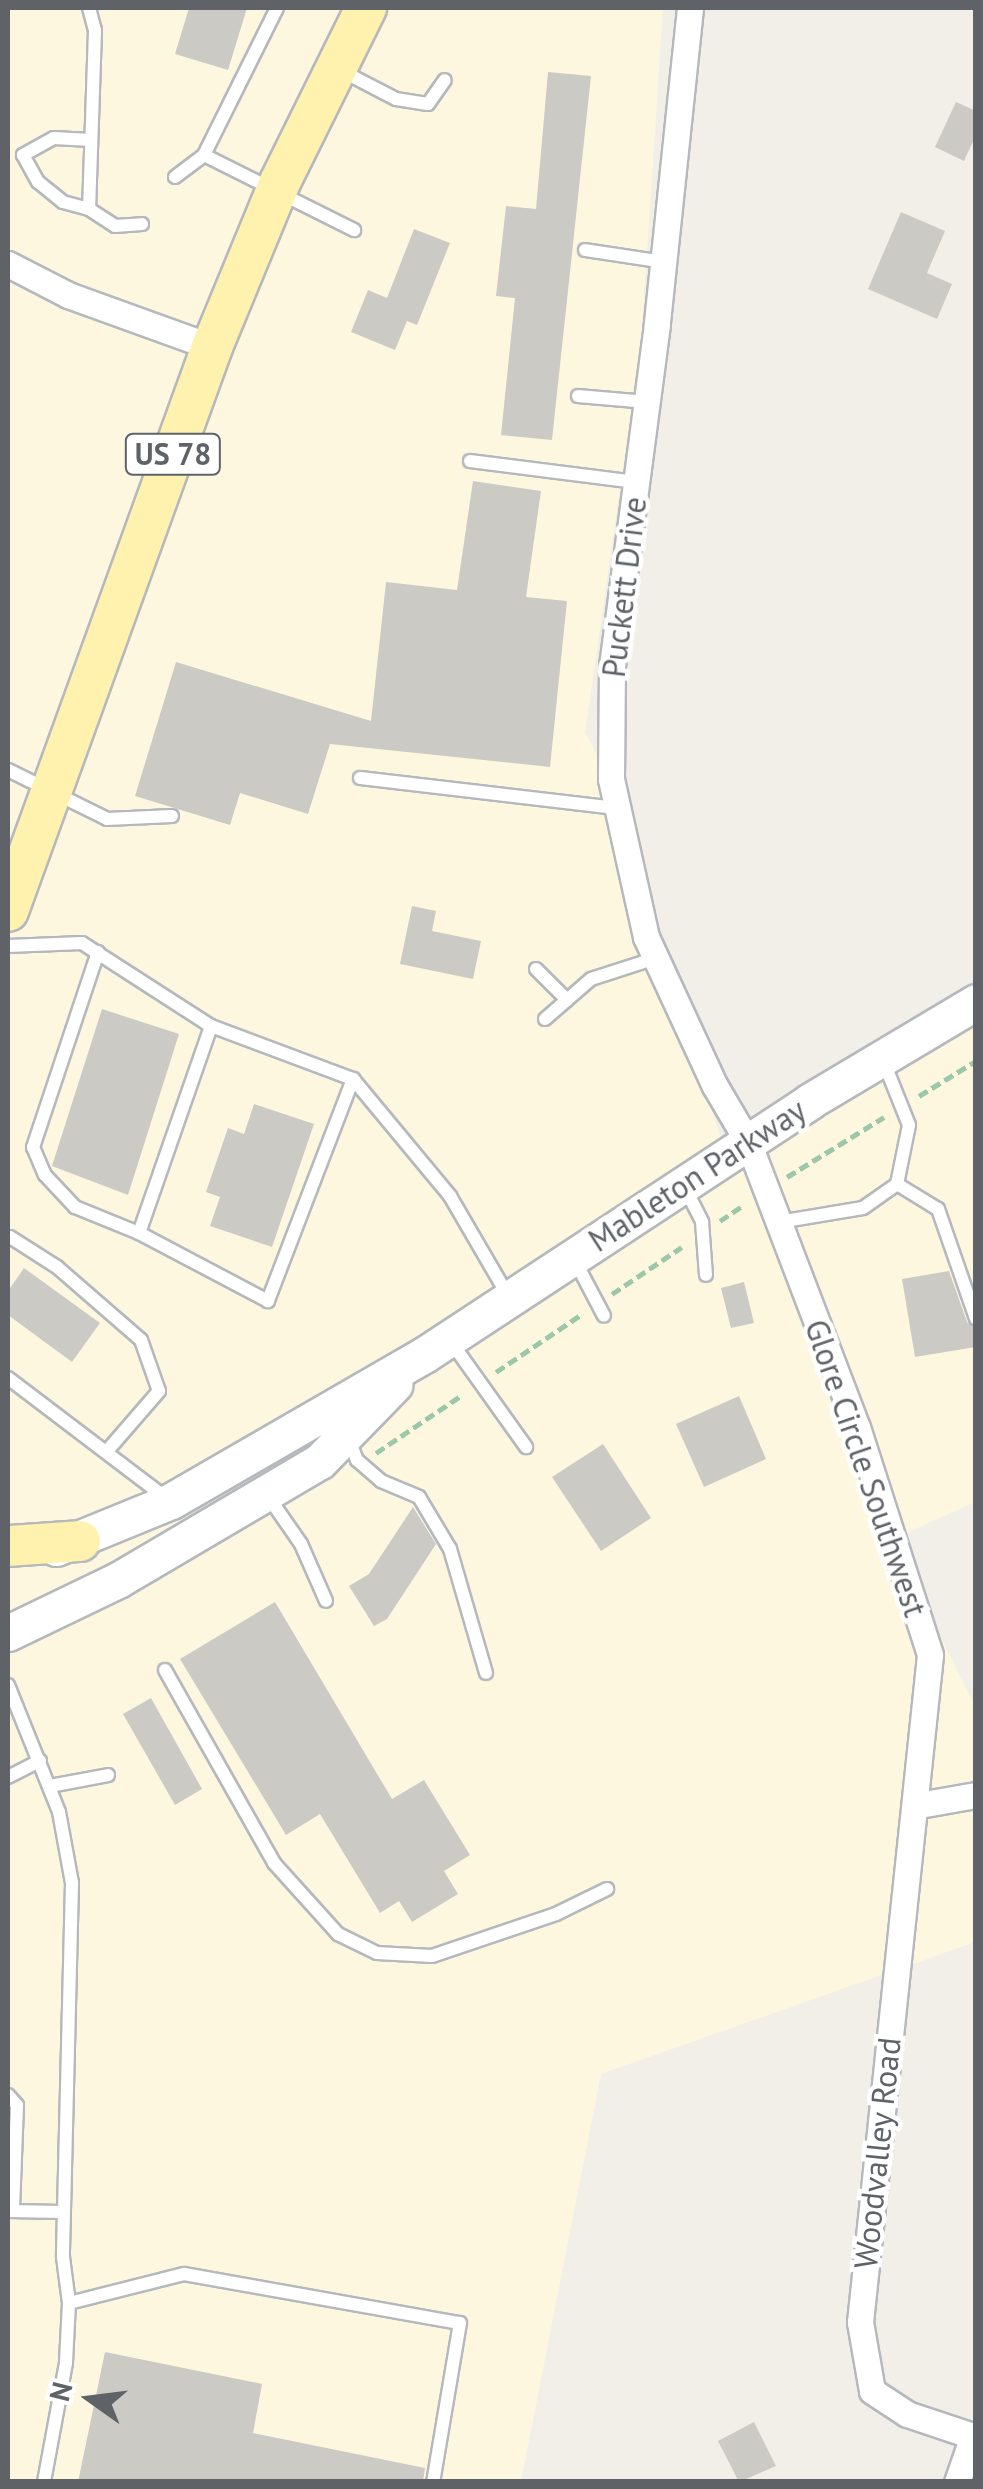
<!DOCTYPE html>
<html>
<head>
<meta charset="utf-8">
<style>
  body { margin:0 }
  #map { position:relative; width:983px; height:2489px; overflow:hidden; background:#f1efe8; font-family:"PT Sans",sans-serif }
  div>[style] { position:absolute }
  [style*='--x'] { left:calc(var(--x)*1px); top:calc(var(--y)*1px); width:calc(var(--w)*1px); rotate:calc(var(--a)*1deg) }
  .commercial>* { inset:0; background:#fef7e0 }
  .building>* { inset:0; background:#cccac5 }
  .path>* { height:5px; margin-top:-2.5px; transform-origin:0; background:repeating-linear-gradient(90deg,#9cc7a9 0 10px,transparent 0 15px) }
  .roads { filter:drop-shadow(2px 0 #b5b8bc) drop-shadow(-2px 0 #b5b8bc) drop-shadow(0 2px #b5b8bc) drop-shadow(0 -2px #b5b8bc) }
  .service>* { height:12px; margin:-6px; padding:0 6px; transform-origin:6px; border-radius:6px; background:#fff }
  .minor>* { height:25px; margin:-12.5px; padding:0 12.5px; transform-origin:12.5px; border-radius:12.5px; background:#fff }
  .secondary>* { height:35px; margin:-17.5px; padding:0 17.5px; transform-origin:17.5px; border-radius:17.5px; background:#fff }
  .primary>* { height:40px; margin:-20px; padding:0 20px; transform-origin:20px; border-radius:20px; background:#fff2af }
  span { translate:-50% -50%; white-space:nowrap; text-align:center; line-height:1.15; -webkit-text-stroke:9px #fff; paint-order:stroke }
  .shield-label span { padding:2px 8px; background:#fff; border:2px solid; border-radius:8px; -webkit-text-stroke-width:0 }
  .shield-label { font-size:30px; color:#5f6368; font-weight:700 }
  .street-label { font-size:32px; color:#5f6368 }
  .frame { position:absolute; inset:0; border:10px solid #5f6368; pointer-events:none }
  .north { position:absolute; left:40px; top:2349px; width:100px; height:100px; -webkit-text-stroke:8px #fff; paint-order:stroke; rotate:284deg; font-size:28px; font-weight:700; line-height:40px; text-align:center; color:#5f6368 }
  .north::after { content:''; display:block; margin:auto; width:35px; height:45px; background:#5f6368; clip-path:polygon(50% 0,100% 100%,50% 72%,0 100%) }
</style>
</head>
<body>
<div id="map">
  <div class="commercial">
    <div style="clip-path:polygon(8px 8px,663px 8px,641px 341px,585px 733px,613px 783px,725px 1153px,975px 1010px,975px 1502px,893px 1539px,975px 1707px,975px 1942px,601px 2074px,521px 2481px,8px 2482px)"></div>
  </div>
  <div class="building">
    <div style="clip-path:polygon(189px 8px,247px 8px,228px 70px,175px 54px)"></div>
    <div style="clip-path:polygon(548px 72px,591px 76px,552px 440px,501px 435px,515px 298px,496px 296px,506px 206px,536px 209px)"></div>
    <div style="clip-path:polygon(956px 102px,976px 111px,976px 135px,964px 161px,935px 147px)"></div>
    <div style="clip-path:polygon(901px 212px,945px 231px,927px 273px,952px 284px,937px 319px,868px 289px)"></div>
    <div style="clip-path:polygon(414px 229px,450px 243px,417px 325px,407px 321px,395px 350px,351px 332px,368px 290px,387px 298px)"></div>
    <div style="clip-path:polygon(473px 481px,541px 491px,526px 597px,567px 601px,550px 767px,330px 744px,308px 814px,240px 793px,230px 825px,135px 796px,176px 662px,371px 721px,386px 582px,457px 590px)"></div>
    <div style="clip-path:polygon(412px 906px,436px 911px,432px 931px,481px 941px,473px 979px,400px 964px)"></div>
    <div style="clip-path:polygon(102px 1009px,179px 1034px,128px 1195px,52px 1166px)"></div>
    <div style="clip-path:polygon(254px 1104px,314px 1124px,272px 1247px,210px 1226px,220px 1197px,206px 1192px,228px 1128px,244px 1134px)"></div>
    <div style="clip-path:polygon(24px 1268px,100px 1323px,72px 1362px,8px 1315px,8px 1291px)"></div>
    <div style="clip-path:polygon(949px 1271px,967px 1322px,976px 1329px,976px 1347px,915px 1357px,902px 1279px)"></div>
    <div style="clip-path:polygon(744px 1282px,754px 1323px,731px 1328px,721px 1288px)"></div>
    <div style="clip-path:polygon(739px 1396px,766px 1459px,704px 1487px,676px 1424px)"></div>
    <div style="clip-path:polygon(603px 1444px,651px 1518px,601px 1551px,552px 1477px)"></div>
    <div style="clip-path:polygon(413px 1507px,436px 1544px,387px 1619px,374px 1626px,349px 1586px,369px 1574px)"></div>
    <div style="clip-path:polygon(275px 1602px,392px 1799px,424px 1780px,470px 1855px,444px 1871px,458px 1894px,412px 1922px,399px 1901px,380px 1913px,320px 1814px,286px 1835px,180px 1659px)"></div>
    <div style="clip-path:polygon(151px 1698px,202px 1789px,175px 1805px,123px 1714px)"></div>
    <div style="clip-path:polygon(105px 2352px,262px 2384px,253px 2433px,425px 2468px,423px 2482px,78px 2482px)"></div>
    <div style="clip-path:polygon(754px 2422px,776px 2466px,739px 2482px,718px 2441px)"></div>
  </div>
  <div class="path">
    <div style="--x:919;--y:1096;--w:67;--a:-31.6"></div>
    <div style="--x:787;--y:1177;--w:114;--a:-31.7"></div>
    <div style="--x:720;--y:1221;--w:29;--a:-34"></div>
    <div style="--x:612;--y:1294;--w:84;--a:-33.9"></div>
    <div style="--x:496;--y:1372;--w:104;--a:-34"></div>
    <div style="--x:376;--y:1453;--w:104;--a:-34"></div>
  </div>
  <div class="roads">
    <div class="service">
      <div style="--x:89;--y:8;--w:23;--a:75"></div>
      <div style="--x:95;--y:30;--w:179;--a:91.9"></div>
      <div style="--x:89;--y:209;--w:31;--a:33"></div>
      <div style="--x:115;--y:226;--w:27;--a:-4"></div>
      <div style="--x:342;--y:71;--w:61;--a:27.4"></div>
      <div style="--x:396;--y:99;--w:32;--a:9"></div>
      <div style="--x:428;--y:104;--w:29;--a:-55"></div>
      <div style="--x:204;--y:155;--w:168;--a:26.6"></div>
      <div style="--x:175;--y:177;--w:36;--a:-37"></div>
      <div style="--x:204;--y:155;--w:164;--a:-63.6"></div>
      <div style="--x:89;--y:209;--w:27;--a:-165"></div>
      <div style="--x:63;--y:202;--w:32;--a:-141"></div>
      <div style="--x:38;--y:182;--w:31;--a:-119"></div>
      <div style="--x:23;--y:155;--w:35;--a:-29"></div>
      <div style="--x:54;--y:138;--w:37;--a:3"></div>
      <div style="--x:585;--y:250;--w:80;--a:8.6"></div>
      <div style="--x:578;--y:396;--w:69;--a:5"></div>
      <div style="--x:470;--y:461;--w:167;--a:7.2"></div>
      <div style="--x:8;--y:770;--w:110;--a:26.3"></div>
      <div style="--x:107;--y:819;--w:65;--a:-2.6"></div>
      <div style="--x:360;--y:778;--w:258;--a:6.7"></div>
      <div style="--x:8;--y:946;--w:74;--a:-2.3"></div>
      <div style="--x:82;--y:943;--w:153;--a:32.8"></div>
      <div style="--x:98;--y:952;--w:206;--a:108.4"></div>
      <div style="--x:33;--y:1147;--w:30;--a:67"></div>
      <div style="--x:45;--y:1175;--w:44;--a:46.8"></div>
      <div style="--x:75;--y:1207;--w:69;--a:22.1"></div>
      <div style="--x:536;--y:969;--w:44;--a:45"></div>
      <div style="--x:545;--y:1019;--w:61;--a:-41"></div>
      <div style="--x:591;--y:979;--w:68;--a:-17.9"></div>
      <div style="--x:353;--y:1079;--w:238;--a:111"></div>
      <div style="--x:268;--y:1301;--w:146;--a:-152.2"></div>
      <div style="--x:139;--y:1233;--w:219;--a:-70.8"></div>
      <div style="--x:211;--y:1026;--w:152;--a:20.5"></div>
      <div style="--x:353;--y:1079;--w:152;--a:50.3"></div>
      <div style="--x:450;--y:1196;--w:113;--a:59.8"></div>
      <div style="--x:897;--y:1184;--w:48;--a:31.4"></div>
      <div style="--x:938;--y:1209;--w:116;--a:70.9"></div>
      <div style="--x:685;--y:1188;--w:38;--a:63"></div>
      <div style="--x:702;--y:1222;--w:53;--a:85.7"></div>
      <div style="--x:779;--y:1222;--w:85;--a:-9.5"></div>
      <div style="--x:863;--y:1208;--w:42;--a:-35.2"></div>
      <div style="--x:897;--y:1184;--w:60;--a:-78.5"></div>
      <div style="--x:909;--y:1125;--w:70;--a:-111.8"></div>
      <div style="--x:10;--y:1237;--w:56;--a:32.6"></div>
      <div style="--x:57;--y:1267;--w:111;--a:41"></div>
      <div style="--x:141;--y:1340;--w:54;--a:70.6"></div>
      <div style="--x:159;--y:1391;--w:79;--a:130.9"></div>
      <div style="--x:574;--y:1259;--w:64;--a:62.2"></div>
      <div style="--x:449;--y:1339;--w:133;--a:54.5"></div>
      <div style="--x:8;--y:1378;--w:197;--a:37.2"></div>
      <div style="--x:348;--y:1437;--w:25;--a:69"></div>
      <div style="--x:357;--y:1460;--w:32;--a:41"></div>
      <div style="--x:381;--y:1481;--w:41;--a:22.8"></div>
      <div style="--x:419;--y:1497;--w:61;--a:59.2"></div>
      <div style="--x:450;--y:1549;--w:129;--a:73.8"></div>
      <div style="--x:267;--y:1495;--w:60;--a:55.2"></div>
      <div style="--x:301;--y:1544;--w:62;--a:66.3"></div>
      <div style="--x:165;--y:1670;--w:222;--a:60.5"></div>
      <div style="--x:274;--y:1863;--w:96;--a:48"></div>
      <div style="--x:338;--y:1934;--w:43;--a:26"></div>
      <div style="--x:377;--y:1953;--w:55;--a:3.1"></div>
      <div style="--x:432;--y:1956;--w:131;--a:-18.7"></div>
      <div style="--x:556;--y:1914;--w:57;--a:-26.1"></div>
      <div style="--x:8;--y:1685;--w:137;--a:68.1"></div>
      <div style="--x:59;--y:1812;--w:72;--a:79.6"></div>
      <div style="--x:72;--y:1883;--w:374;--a:91.4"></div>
      <div style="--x:63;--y:2257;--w:46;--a:82.6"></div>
      <div style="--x:69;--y:2303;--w:60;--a:92.9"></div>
      <div style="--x:66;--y:2363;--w:121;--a:100.5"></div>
      <div style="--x:8;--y:1777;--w:36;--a:-27"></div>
      <div style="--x:50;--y:1786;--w:59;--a:-10.7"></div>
      <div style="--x:8;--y:2095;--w:13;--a:48"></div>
      <div style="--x:17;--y:2105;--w:106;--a:92.2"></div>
      <div style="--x:8;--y:2211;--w:55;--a:1"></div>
      <div style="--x:69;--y:2303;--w:119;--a:-14.2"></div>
      <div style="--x:184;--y:2274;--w:280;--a:10.1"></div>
      <div style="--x:460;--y:2323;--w:161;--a:99.6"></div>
    </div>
    <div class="minor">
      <div style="--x:690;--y:8;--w:318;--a:96"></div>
      <div style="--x:657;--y:324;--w:344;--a:97.5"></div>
      <div style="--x:612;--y:665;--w:114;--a:90.5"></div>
      <div style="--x:611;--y:779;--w:162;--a:77.5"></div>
      <div style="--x:646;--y:937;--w:164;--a:65.2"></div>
      <div style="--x:715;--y:1086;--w:65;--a:59.5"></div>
      <div style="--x:748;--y:1142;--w:305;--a:69.1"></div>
      <div style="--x:857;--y:1427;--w:239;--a:72.2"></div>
      <div style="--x:930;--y:1655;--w:671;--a:95.99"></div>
      <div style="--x:860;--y:2322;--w:70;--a:80.1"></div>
      <div style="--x:872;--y:2391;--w:42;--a:33.3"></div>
      <div style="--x:907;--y:2414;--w:73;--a:18.4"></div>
      <div style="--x:8;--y:264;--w:68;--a:27.3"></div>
      <div style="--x:68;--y:295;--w:153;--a:19.9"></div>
      <div style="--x:919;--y:1805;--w:58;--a:-10"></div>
      <div style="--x:957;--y:2482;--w:49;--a:-70.8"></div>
    </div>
    <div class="secondary">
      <div style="--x:56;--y:1548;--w:124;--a:-22.2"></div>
      <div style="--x:171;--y:1501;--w:292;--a:-30"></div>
      <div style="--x:424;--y:1355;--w:462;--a:-33.3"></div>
      <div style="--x:810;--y:1101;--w:193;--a:-30.8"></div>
      <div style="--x:8;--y:1633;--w:122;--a:-25.7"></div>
      <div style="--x:118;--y:1580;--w:234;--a:-30.5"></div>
      <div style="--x:320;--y:1461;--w:107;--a:-45.8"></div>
    </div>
    <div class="primary">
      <div style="--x:8;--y:911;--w:600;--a:-70.11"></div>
      <div style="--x:212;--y:347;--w:178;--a:-67.6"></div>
      <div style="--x:280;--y:182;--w:194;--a:-63.7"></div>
      <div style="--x:8;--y:1546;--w:72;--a:-4"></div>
    </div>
  </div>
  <div class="shield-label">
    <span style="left:173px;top:454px">US 78</span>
  </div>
  <div class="street-label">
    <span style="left:624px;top:587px;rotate:-83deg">Puckett Drive</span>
    <span style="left:697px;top:1175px;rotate:-33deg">Mableton Parkway</span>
    <span style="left:866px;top:1468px;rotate:71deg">Glore Circle Southwest</span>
    <span style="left:877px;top:2153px;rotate:-84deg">Woodvalley Road</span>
  </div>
  <div class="frame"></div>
  <div class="north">N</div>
</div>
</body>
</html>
